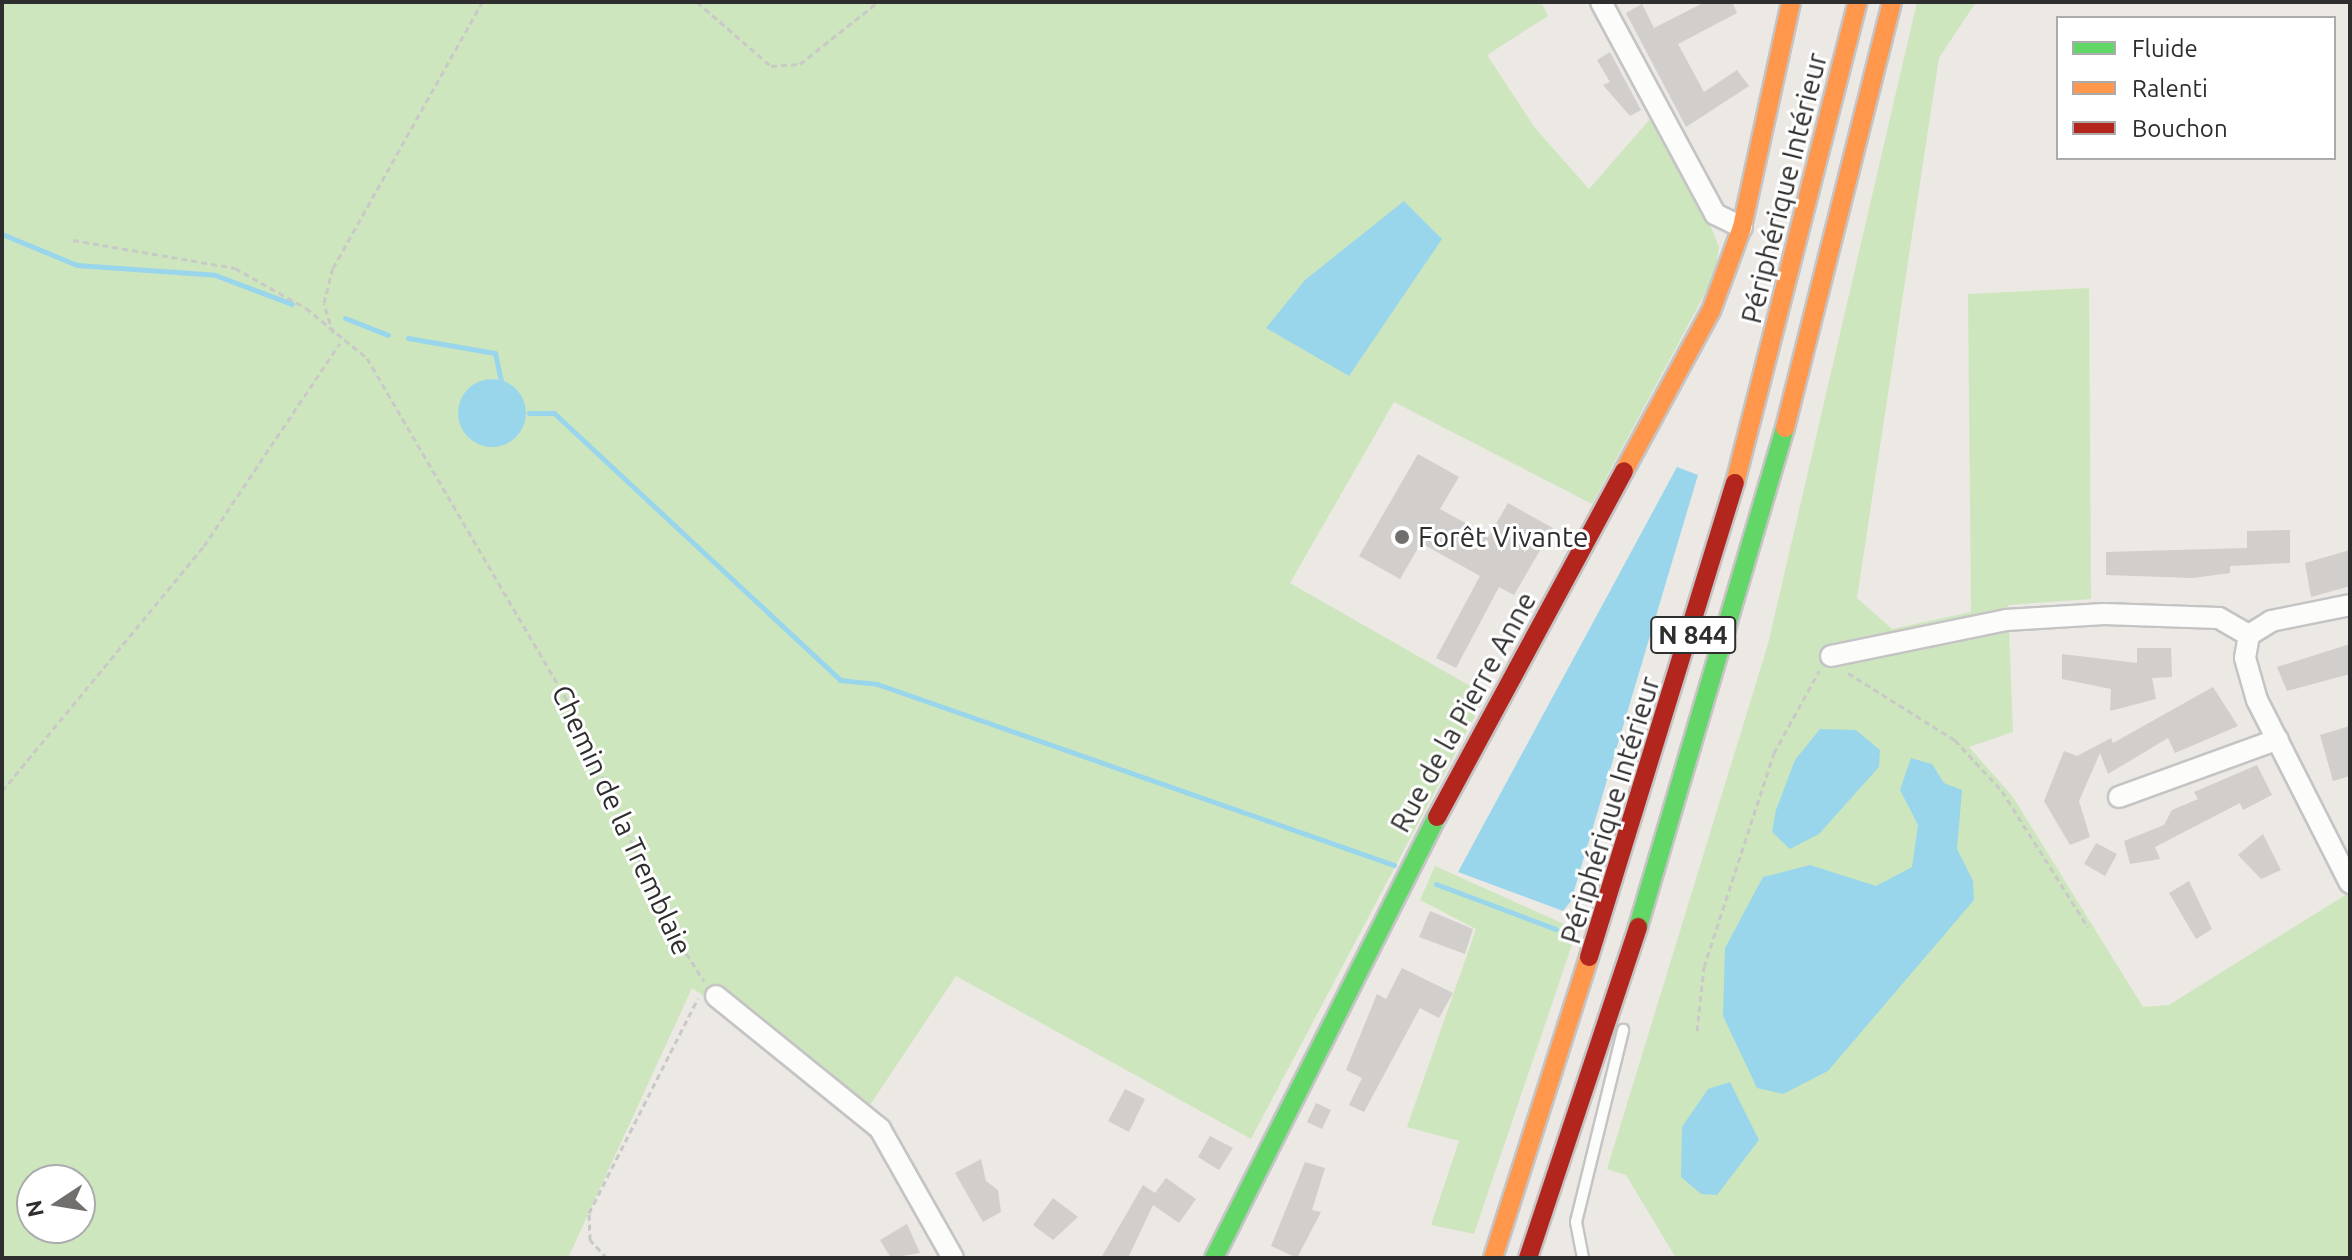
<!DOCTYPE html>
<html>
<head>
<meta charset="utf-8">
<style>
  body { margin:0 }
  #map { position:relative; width:2352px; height:1260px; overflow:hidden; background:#ece8e4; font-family:Ubuntu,sans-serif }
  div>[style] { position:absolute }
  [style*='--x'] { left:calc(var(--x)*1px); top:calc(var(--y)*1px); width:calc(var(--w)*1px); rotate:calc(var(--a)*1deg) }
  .green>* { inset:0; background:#cee6be }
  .water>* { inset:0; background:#99d6ec }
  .round { border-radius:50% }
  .stream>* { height:5px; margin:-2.5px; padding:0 2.5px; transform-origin:2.5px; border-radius:2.5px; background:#99d6ec }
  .building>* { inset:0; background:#d1cecb }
  .path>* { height:3px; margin-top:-1.5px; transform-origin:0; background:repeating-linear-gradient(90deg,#c9c9c8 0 6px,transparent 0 10px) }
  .roads { filter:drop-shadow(2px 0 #c5c4c5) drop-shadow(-2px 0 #c5c4c5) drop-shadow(0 2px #c5c4c5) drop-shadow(0 -2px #c5c4c5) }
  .lane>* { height:10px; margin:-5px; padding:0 5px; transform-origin:5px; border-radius:5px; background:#fcfcfb }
  .street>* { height:20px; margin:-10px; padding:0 10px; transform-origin:10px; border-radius:10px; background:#fcfcfb }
  .fast>* { height:18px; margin:-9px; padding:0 9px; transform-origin:9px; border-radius:9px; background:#63d668 }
  .slow>* { height:18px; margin:-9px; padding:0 9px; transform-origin:9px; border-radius:9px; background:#ff974d }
  .jam>* { height:18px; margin:-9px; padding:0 9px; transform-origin:9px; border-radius:9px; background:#b3261e }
  .dots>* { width:22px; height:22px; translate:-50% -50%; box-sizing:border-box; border:4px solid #fff; border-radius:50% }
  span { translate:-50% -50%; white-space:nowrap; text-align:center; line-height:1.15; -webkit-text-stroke:6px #fff; paint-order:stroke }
  .shield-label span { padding:2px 6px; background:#fff; border:2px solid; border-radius:6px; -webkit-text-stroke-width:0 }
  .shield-label { font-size:26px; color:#2e2e2e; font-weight:700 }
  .street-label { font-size:28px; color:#2e2e2e }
  .poi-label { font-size:28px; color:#2e2e2e }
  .left { translate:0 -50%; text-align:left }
  .frame { position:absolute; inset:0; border:4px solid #2e2e2e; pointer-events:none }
  .legend { position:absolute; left:2056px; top:16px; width:280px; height:144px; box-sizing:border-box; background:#fff; border:2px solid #ababab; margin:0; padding:10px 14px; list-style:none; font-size:24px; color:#2e2e2e }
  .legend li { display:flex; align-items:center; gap:16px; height:40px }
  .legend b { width:40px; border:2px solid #ababab }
  .north { position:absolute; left:16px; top:1164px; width:80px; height:80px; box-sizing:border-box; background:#fff; border:2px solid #ababab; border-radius:50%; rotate:258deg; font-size:22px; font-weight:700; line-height:32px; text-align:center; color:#2e2e2e }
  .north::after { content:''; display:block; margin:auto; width:28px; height:36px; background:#706f6e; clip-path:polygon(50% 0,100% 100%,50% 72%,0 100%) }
</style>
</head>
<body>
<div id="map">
  <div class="green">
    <div style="clip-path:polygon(evenodd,2px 2px,1541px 2px,1548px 16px,1487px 55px,1535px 128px,1589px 189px,1651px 118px,1709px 222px,1719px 247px,1715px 275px,1592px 504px,1394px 402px,1290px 583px,1486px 695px,1251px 1139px,956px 976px,868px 1108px,692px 988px,568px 1258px,2px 1258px,2px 2px,32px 1180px,80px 1180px,80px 1228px,32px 1228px,32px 1180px)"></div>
    <div style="clip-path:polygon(1917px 2px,1976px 2px,1939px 58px,1857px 598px,1892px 629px,1971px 612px,1968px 294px,2089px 288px,2091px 599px,2008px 605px,2013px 732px,1969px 747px,2013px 797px,2143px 1007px,2169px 1005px,2347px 894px,2331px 860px,2350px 855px,2350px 1258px,1676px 1258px,1626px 1175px,1607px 1169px,1768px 644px)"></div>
    <div style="clip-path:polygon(1435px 866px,1577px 930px,1474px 1234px,1431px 1225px,1459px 1141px,1407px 1127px,1476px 929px,1420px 900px)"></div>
  </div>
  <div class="water">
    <div style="clip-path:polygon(1404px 201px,1442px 239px,1349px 376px,1266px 328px,1305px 280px)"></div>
    <div class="round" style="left:458px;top:379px;width:68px;height:68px"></div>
    <div style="clip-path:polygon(1677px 467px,1698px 475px,1571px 901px,1563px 911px,1458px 872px)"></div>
    <div style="clip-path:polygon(1820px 729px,1856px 730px,1880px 750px,1879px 767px,1819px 834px,1790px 849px,1772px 832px,1776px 810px,1795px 760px)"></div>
    <div style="clip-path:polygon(1911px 758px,1932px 764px,1944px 783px,1962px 790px,1957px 849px,1973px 881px,1974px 900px,1828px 1071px,1783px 1094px,1757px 1088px,1723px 1016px,1725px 948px,1763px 877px,1810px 865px,1876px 886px,1912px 867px,1918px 825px,1900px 790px)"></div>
    <div style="clip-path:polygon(1730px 1082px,1759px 1140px,1717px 1195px,1701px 1194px,1681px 1177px,1682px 1127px,1708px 1089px)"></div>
  </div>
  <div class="stream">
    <div style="--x:2;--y:234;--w:81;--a:22.5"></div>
    <div style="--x:77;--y:265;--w:138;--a:4.1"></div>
    <div style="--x:215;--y:275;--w:82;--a:20.6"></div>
    <div style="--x:345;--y:318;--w:46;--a:21.6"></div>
    <div style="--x:408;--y:338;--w:88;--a:9.8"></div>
    <div style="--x:495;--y:353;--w:30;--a:78"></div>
    <div style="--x:529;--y:413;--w:25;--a:0"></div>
    <div style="--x:554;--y:413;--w:391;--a:43"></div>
    <div style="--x:840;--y:680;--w:37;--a:6"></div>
    <div style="--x:877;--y:684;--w:548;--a:19.29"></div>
    <div style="--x:1436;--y:884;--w:128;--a:20.6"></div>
  </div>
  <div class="building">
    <div style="clip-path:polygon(1705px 2px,1732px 2px,1737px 13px,1678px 44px,1704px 92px,1737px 70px,1749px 86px,1686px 127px,1626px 13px,1642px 4px,1654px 28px)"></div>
    <div style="clip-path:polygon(1610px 52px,1641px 110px,1630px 116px,1603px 85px,1610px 82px,1597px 60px)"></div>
    <div style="clip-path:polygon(1418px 454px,1459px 477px,1440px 509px,1489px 536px,1508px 503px,1553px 528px,1514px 595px,1499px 587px,1456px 668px,1436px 658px,1480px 576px,1421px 543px,1400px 579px,1359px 556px)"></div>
    <div style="clip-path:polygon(2290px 530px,2290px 563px,2230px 566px,2230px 573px,2193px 578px,2106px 575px,2106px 552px,2247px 548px,2247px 531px)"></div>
    <div style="clip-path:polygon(2350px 550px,2350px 586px,2311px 597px,2305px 563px)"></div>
    <div style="clip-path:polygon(2350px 644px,2350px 674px,2287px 691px,2277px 667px)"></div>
    <div style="clip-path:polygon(2137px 648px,2171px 648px,2172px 677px,2152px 678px,2156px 699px,2110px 711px,2111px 689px,2062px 679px,2062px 654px,2137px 663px)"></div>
    <div style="clip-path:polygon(2213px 687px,2238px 726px,2175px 753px,2168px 738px,2108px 774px,2100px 753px,2079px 801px,2090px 837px,2070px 845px,2044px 801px,2064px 751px,2077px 756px,2111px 738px,2113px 743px)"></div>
    <div style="clip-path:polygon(2350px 726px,2350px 776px,2333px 781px,2320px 735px)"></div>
    <div style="clip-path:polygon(2257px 765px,2272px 795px,2243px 810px,2240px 803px,2155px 847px,2160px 859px,2130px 864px,2124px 841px,2164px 825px,2172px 810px,2198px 799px,2194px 792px)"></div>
    <div style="clip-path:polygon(2263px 834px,2281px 870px,2261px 879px,2238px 855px)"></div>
    <div style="clip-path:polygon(2096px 843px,2117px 854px,2105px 876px,2084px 864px)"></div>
    <div style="clip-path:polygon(2189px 881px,2212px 929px,2196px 939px,2169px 893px)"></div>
    <div style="clip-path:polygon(1430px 911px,1473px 929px,1465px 954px,1419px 937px)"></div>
    <div style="clip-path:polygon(1402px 968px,1453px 993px,1439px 1018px,1420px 1008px,1364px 1112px,1349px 1105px,1362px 1078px,1346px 1070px,1377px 994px,1386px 999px)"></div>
    <div style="clip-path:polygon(1125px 1089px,1145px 1099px,1129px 1132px,1108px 1121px)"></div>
    <div style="clip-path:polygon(1316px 1103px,1331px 1110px,1322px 1129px,1307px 1122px)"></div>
    <div style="clip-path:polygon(1210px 1136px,1233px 1148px,1219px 1170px,1198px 1157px)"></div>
    <div style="clip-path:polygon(981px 1159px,986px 1181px,998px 1190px,1001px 1212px,983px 1222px,955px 1173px)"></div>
    <div style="clip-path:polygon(1305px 1162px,1325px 1168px,1312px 1210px,1321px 1212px,1297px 1258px,1271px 1246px)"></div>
    <div style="clip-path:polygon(1166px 1178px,1196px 1199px,1179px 1223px,1153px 1205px,1128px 1258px,1101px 1258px,1143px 1185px,1155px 1193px)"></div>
    <div style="clip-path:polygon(1053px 1198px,1078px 1217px,1053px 1240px,1033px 1225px)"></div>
    <div style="clip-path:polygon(907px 1224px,920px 1253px,891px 1258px,880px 1240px)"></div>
  </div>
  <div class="path">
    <div style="--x:697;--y:2;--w:98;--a:40.9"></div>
    <div style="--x:771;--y:66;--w:29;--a:-4"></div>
    <div style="--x:800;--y:64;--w:100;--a:-38.5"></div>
    <div style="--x:73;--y:240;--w:164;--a:9.8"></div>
    <div style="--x:235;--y:268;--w:81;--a:29.4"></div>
    <div style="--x:306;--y:308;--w:79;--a:39.3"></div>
    <div style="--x:367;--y:358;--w:400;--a:59.7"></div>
    <div style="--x:569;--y:703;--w:247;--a:65.8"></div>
    <div style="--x:670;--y:928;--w:63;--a:57.3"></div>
    <div style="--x:333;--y:333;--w:31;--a:-107"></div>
    <div style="--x:324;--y:303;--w:36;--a:-76"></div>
    <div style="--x:333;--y:268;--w:305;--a:-60.7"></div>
    <div style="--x:1848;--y:673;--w:126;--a:32.1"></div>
    <div style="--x:1955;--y:740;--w:69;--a:47.3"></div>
    <div style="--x:2002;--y:791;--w:161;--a:57.7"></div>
    <div style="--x:2;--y:791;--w:318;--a:-50.5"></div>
    <div style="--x:204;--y:546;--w:244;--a:-56.2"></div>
    <div style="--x:1697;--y:1031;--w:64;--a:-83.8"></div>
    <div style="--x:1704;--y:967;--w:225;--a:-71.9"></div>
    <div style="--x:1774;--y:753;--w:94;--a:-61.2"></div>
    <div style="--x:607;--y:1258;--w:25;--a:-133"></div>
    <div style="--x:590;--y:1240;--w:27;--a:-92"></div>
    <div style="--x:589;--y:1213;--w:241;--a:-63.1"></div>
  </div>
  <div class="roads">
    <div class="lane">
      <div style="--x:1583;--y:1258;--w:37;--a:-101"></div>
      <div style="--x:1576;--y:1222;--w:198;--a:-76.2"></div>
    </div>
    <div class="street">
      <div style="--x:1601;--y:2;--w:241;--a:61.7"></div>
      <div style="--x:1715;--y:214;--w:30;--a:26"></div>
      <div style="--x:2249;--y:635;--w:23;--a:100"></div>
      <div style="--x:2245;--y:658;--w:44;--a:74.1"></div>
      <div style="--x:2257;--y:700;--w:205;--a:63.1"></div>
      <div style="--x:1831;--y:656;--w:179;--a:-11.6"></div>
      <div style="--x:2006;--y:620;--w:98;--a:-3.5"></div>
      <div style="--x:2104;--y:614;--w:115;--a:2"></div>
      <div style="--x:2219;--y:618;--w:34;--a:30"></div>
      <div style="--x:2249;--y:635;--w:26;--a:-32"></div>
      <div style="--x:2271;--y:621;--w:81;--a:-11.4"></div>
      <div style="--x:2119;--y:797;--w:169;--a:-20"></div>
      <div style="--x:716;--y:996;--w:211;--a:39"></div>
      <div style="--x:880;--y:1129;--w:148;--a:60.5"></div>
    </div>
    <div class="fast">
      <div style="--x:1638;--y:927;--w:520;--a:-73.59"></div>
      <div style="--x:1214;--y:1258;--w:494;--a:-63.2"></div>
    </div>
    <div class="slow">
      <div style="--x:1785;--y:428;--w:439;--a:-75.9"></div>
      <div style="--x:1624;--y:471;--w:182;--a:-61.5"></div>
      <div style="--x:1711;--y:311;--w:90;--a:-69.7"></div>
      <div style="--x:1742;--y:227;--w:230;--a:-77.7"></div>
      <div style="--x:1735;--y:483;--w:496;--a:-75.7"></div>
      <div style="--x:1493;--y:1258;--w:316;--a:-72.3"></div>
    </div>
    <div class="jam">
      <div style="--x:1437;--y:817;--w:393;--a:-61.6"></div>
      <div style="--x:1589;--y:957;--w:496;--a:-72.9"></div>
      <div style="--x:1528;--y:1258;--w:349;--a:-71.6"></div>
    </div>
  </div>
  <div class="dots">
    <div style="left:1402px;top:537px;background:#706f6e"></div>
  </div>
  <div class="shield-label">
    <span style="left:1693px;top:635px">N 844</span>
  </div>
  <div class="street-label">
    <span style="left:1784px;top:188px;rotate:-76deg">Périphérique Intérieur</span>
    <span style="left:1463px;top:712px;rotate:-61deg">Rue de la Pierre Anne</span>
    <span style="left:1610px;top:810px;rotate:-73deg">Périphérique Intérieur</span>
    <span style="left:622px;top:820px;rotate:65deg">Chemin de la Tremblaie</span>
  </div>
  <div class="poi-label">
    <span class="left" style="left:1418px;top:537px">Forêt Vivante</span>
  </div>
  <div class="frame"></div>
  <ul class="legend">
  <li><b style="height:10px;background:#63d668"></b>Fluide</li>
  <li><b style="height:10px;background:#ff974d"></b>Ralenti</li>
  <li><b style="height:10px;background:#b3261e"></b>Bouchon</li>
  </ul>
  <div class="north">N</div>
</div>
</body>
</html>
